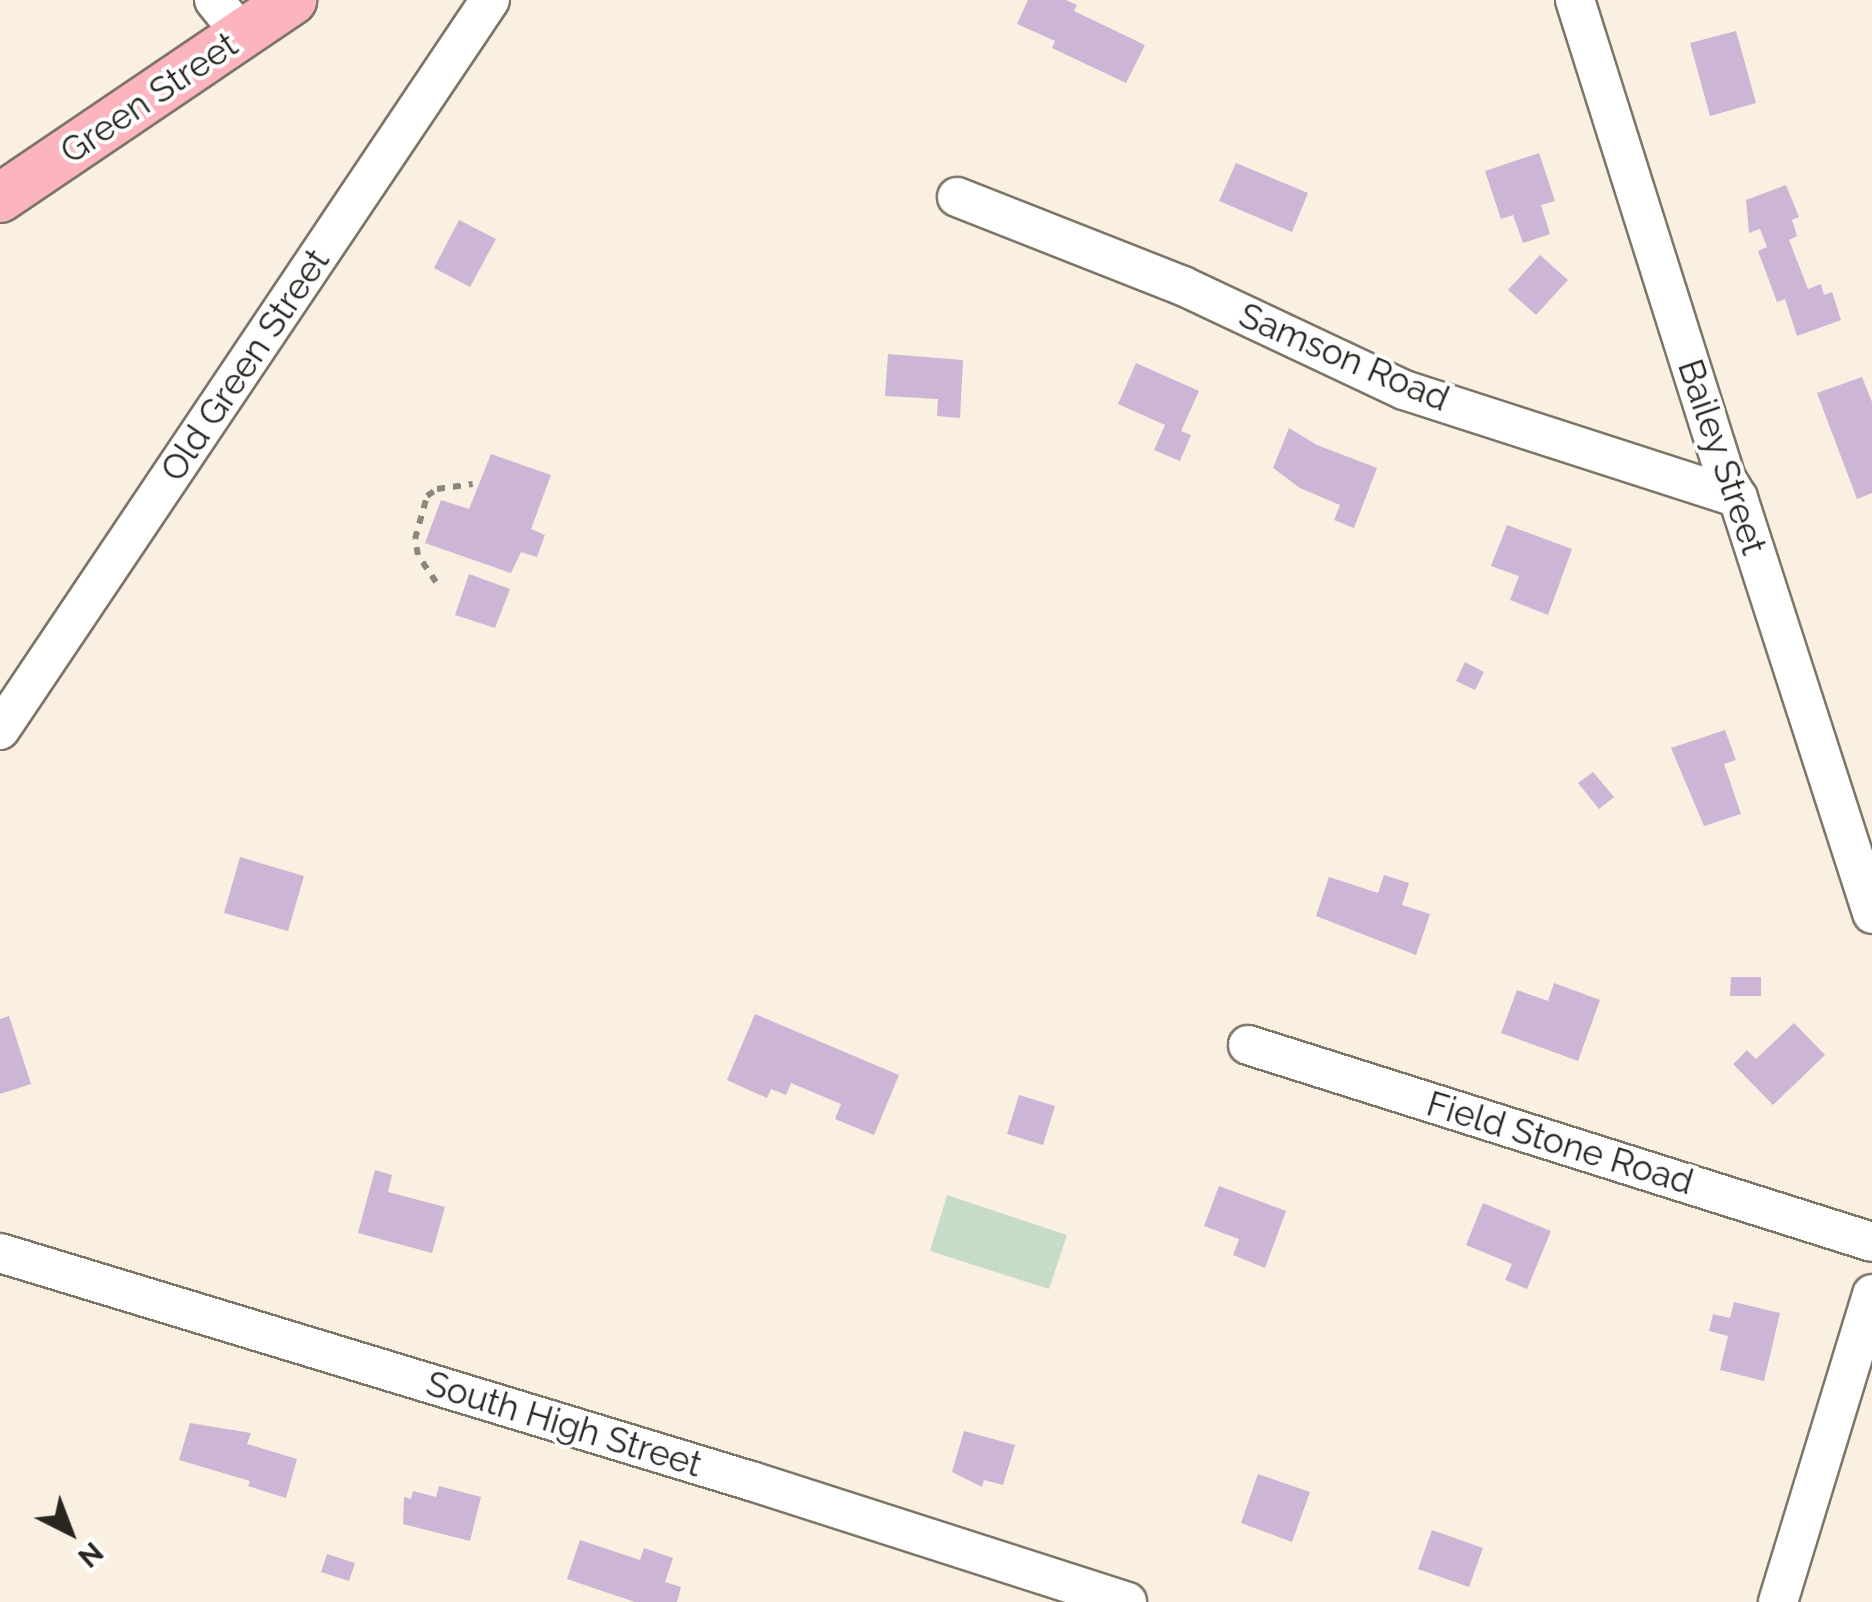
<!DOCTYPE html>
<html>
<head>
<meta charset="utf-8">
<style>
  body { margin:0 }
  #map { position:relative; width:1872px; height:1602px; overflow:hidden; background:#f9f0e2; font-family:Raleway,sans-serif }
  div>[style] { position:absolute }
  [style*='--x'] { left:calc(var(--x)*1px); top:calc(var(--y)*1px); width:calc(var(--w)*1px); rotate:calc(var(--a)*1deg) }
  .green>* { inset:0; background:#c7dcc8 }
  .building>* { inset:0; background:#ccb5d5 }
  .path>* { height:6px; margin-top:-3px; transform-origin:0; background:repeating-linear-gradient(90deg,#8c867c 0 8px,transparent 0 16px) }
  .roads { filter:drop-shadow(2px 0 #7e7569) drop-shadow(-2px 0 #7e7569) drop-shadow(0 2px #7e7569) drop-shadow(0 -2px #7e7569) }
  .minor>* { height:38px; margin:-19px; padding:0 19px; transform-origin:19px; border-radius:19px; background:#fff }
  .major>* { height:48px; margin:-24px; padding:0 24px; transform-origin:24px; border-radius:24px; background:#fcb5be }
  span { translate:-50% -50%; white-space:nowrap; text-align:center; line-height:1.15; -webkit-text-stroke:8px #fefefe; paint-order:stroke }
  .street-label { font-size:35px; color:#292520 }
  .north { position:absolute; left:20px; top:1482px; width:100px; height:100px; -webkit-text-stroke:8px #fefefe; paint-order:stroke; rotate:138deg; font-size:28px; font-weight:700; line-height:40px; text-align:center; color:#292520 }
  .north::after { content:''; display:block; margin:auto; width:35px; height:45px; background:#292520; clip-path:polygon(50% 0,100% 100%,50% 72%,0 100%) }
</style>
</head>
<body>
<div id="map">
  <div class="green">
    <div style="clip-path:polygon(947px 1195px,1067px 1235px,1049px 1289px,930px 1251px)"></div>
  </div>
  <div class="building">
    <div style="clip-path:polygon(1028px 0,1066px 0,1077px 5px,1074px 11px,1145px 45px,1126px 83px,1052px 48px,1055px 41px,1017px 24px)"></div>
    <div style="clip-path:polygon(1736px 31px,1756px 103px,1710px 116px,1690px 43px)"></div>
    <div style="clip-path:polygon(1539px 153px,1555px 201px,1541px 205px,1550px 234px,1523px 243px,1513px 215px,1501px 219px,1485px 171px)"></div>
    <div style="clip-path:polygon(1236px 163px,1308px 193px,1292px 232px,1219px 201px)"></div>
    <div style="clip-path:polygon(1786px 185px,1799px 217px,1792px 220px,1797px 236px,1789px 240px,1808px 289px,1821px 284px,1824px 295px,1832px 292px,1841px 320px,1797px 336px,1785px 299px,1777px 302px,1758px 251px,1767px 247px,1760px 229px,1749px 233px,1746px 200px)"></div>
    <div style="clip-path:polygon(459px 220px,496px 239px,470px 287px,434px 268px)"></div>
    <div style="clip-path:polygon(1540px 255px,1568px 280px,1536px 315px,1508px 290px)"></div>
    <div style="clip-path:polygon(888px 354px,963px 360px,960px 418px,937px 416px,938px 399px,885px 396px)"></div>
    <div style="clip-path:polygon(1136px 363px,1199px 391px,1181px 431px,1191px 435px,1180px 461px,1154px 450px,1165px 425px,1118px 404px)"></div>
    <div style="clip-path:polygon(1862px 377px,1872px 402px,1872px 493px,1857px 499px,1817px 393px)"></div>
    <div style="clip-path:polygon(1289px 428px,1317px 445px,1377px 468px,1354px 528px,1334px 520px,1340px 505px,1300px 488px,1273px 468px)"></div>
    <div style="clip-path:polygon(491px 454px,551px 475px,531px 529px,545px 535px,537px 557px,521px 552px,511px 573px,425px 543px,441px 500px,469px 509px)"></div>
    <div style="clip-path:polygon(1507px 525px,1572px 549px,1548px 615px,1510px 600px,1519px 576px,1491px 566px)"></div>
    <div style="clip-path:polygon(469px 574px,510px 589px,495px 628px,455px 615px)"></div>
    <div style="clip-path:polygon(1465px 662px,1484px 672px,1475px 690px,1456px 681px)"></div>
    <div style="clip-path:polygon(1725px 730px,1736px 760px,1724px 764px,1741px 814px,1704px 826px,1671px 748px)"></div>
    <div style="clip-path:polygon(1593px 772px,1614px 797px,1599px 809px,1578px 783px)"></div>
    <div style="clip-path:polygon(240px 857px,304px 876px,288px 931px,224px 913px)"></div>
    <div style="clip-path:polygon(1384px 875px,1409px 883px,1402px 905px,1430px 914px,1416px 955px,1316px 916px,1329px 877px,1378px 893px)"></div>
    <div style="clip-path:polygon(1731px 977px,1761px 977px,1761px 996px,1730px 996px)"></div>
    <div style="clip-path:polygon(1554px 983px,1600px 1000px,1578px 1061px,1501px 1033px,1517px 990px,1548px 1001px)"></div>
    <div style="clip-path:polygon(755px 1014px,899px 1075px,874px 1135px,835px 1119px,841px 1104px,791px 1083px,786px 1095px,771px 1089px,767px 1098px,727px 1080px)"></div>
    <div style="clip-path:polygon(9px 1016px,31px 1084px,0 1094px,0 1019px)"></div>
    <div style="clip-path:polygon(1794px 1023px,1825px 1055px,1773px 1105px,1733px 1064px,1747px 1050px,1756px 1059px)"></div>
    <div style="clip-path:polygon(1019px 1095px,1055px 1106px,1043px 1145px,1007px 1134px)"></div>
    <div style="clip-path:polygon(375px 1170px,392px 1175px,388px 1192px,445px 1207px,432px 1253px,358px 1233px)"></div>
    <div style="clip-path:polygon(1219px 1186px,1286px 1211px,1265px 1268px,1233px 1255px,1239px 1239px,1204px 1226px)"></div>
    <div style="clip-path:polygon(1483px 1203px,1551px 1231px,1527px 1289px,1505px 1280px,1512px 1264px,1466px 1245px)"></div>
    <div style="clip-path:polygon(1734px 1302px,1780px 1313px,1764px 1381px,1720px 1370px,1728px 1336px,1709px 1331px,1713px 1314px,1730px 1318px)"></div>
    <div style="clip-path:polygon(190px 1423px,251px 1433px,247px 1444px,297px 1459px,286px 1498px,248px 1486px,250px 1481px,179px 1460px)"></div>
    <div style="clip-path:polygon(964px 1431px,1015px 1445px,1003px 1485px,984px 1480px,982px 1487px,952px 1472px)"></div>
    <div style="clip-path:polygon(1258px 1474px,1310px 1492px,1292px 1542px,1241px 1523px)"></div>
    <div style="clip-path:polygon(439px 1486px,481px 1497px,470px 1541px,403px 1524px,404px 1497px,411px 1499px,413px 1491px,436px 1497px)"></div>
    <div style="clip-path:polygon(1432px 1530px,1483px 1548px,1469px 1587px,1418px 1569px)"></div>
    <div style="clip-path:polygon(580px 1540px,640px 1560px,644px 1548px,673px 1558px,665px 1582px,681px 1587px,677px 1602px,635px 1602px,567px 1579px)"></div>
    <div style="clip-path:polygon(327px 1554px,355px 1563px,349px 1581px,321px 1572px)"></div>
  </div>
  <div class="path">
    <div style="--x:436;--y:582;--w:32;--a:-124"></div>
    <div style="--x:418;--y:555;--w:16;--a:-101"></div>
    <div style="--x:415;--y:539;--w:45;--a:-74.4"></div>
    <div style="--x:427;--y:496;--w:12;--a:-35"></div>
    <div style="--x:437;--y:489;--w:36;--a:-8"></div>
  </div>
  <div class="roads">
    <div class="minor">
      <div style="--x:214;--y:0;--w:45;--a:51.3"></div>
      <div style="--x:1575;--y:0;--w:501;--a:72.47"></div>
      <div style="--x:1726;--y:478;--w:23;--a:59"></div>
      <div style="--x:1738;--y:498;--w:437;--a:72.1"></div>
      <div style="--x:957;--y:197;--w:243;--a:21.5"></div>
      <div style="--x:1183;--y:286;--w:244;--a:25.2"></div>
      <div style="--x:1404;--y:390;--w:351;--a:17.9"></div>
      <div style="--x:0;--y:730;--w:879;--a:-56.13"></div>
      <div style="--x:1248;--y:1045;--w:654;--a:17.52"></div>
      <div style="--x:0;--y:1253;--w:785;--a:16.89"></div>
      <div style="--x:751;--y:1481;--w:395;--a:17.8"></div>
      <div style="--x:1778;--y:1602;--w:322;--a:-73"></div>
    </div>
    <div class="major">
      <div style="--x:0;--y:198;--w:353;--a:-34.1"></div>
    </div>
  </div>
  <div class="street-label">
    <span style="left:149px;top:98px;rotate:-34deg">Green Street</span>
    <span style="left:1344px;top:357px;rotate:23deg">Samson Road</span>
    <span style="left:245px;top:365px;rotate:-56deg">Old Green Street</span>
    <span style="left:1722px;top:457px;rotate:71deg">Bailey Street</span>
    <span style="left:1560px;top:1143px;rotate:17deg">Field Stone Road</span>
    <span style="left:564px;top:1424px;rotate:17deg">South High Street</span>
  </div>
  <div class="north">N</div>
</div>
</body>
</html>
